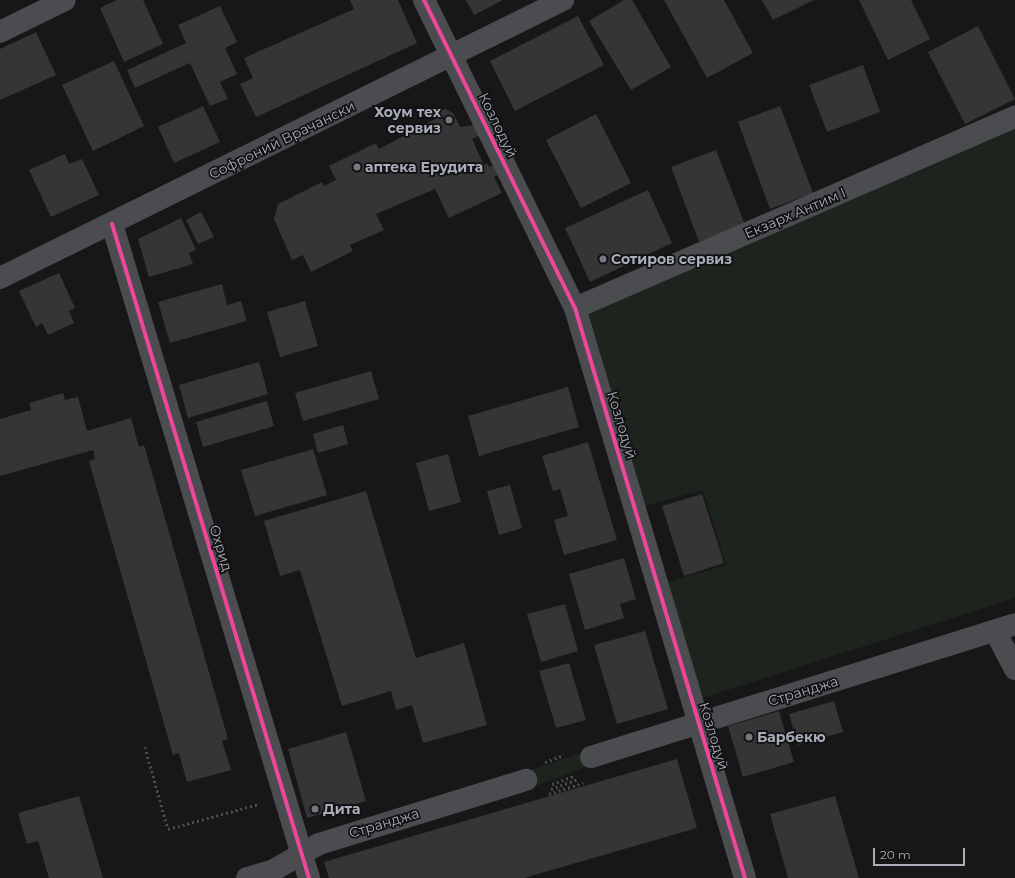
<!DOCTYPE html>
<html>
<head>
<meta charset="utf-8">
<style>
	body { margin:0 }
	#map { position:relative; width:1015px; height:878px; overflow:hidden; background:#171717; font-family:Montserrat,sans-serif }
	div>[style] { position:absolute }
	.green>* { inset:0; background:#1d241e }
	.building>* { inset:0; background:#353536 }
	.path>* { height:2.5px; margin-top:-1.25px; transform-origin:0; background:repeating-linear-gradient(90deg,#4d4e52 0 2px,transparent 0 5px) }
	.minor>* { height:22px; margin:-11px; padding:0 11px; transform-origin:11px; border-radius:11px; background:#4b4c50 }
	.cycleway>* { height:4px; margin:-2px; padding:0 2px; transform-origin:2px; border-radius:2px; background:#ed469a }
	.dots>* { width:11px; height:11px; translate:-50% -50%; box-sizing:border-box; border:2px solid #111113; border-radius:50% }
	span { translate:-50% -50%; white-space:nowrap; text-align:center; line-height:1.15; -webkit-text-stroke:3.5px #111113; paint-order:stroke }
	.poi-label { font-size:14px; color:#a8adb8; font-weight:700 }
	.right { translate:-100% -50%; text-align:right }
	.left { translate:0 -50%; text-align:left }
	.street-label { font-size:14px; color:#a8adb8 }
	.scale { position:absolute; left:873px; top:848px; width:92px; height:18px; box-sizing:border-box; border:2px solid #a8adb8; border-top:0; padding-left:5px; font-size:12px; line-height:14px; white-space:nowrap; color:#a8adb8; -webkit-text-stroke:3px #111113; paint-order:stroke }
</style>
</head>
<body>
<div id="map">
	<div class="green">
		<div style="clip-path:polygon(1015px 122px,1015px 598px,702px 698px,667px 582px,726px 565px,703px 490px,644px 506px,579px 308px)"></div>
		<div style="clip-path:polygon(583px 752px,587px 767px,535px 786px,529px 771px)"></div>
	</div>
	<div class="building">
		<div style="clip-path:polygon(117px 0,143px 0,163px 44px,124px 62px,100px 8px)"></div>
		<div style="clip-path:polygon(350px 0,398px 0,417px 43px,256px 117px,240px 84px,253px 78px,244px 58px,354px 9px)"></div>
		<div style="clip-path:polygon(466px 0,503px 0,474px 15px)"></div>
		<div style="clip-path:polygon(624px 0,632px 0,671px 67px,631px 90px,589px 21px)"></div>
		<div style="clip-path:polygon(664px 0,724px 0,753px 53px,707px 78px)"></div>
		<div style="clip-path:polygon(762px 0,814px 0,773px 20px)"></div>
		<div style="clip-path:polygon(859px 0,911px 0,930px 39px,888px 60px)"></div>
		<div style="clip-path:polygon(220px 6px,237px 42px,225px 48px,237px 74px,220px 82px,228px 99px,210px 106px,190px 63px,135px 88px,127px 70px,186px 43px,178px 25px)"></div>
		<div style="clip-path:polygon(578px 16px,604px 65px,515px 111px,490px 61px)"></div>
		<div style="clip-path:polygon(978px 26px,1015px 99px,965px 124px,928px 52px)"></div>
		<div style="clip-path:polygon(36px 32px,56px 75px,0 100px,0 49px)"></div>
		<div style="clip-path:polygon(114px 61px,144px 126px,93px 151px,62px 85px)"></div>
		<div style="clip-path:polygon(863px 65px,880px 112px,827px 132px,809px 85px)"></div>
		<div style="clip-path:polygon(203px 106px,220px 142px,174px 163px,158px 127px)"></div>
		<div style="clip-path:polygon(780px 106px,813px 193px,770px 209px,738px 122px)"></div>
		<div style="clip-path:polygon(445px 109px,453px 113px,460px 127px,476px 125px,481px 135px,472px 139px,484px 165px,487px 163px,489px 167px,495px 164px,500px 174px,494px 177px,502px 193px,449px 218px,435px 189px,376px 214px,384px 230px,350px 245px,353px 251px,311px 272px,303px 255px,292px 260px,274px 219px,278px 204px,322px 182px,324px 186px,336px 180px,329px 166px,376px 143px,379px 149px,437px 118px,434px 114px)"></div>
		<div style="clip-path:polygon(596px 114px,631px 183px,581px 208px,546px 140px)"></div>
		<div style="clip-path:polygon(716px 150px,745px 225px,699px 242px,671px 167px)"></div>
		<div style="clip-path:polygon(65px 154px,69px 164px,82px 159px,99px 195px,51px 217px,29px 170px)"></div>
		<div style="clip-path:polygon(648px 190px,672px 243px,590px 282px,565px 228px)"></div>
		<div style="clip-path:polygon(201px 212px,214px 237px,198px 244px,186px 220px)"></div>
		<div style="clip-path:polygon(181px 218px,196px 250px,189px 253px,193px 264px,149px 277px,138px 239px)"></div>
		<div style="clip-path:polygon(59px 273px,75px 308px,69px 311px,74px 323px,48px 335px,42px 323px,36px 327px,19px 291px)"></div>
		<div style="clip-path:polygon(222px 284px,227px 305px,241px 301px,247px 321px,170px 343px,158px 302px)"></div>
		<div style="clip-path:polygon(305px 301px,318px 346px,280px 357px,267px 312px)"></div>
		<div style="clip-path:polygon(259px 362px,268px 394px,188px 418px,179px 385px)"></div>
		<div style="clip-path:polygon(371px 371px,379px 399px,303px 421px,295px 393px)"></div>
		<div style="clip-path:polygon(568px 387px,579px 427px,479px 456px,468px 416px)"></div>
		<div style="clip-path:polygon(63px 393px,65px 400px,78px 397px,87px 431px,131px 418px,139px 447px,144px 445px,228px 739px,222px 741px,231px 770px,187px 782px,179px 753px,173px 755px,89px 461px,95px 459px,93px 450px,0 476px,0 419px,31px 410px,29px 403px)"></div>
		<div style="clip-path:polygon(267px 401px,274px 426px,203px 447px,196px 422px)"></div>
		<div style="clip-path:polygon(343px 425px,348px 444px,318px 453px,313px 434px)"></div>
		<div style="clip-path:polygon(588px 442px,617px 540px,564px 555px,554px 520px,568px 516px,560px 489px,553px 491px,542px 456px)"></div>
		<div style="clip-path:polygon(313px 449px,327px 495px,255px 516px,241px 470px)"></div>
		<div style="clip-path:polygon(448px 454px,461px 502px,429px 511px,416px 463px)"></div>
		<div style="clip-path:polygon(510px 485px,522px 528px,499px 535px,487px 491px)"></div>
		<div style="clip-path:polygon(366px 491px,416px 658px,464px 643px,487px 725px,423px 743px,412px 705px,396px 710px,391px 691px,342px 706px,300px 570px,280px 576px,264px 521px)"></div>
		<div style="clip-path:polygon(702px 494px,724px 563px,684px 576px,662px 506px)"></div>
		<div style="clip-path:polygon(624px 558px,636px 599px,620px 604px,624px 618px,585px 630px,569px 574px)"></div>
		<div style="clip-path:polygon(565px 604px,578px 651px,541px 662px,527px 614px)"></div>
		<div style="clip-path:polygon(645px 631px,668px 709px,617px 724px,594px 645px)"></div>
		<div style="clip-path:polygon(569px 663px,586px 720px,556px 728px,539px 671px)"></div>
		<div style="clip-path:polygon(834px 701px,843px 732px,798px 745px,789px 714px)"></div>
		<div style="clip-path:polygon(779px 711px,794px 762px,743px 777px,728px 726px)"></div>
		<div style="clip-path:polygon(346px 732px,366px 801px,307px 818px,288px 749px)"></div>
		<div style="clip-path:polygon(677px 759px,697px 828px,524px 878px,329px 878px,324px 862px)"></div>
		<div style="clip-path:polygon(79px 796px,103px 878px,49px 878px,38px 841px,27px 844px,18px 813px)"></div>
		<div style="clip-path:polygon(835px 796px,859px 878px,788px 878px,770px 814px)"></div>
	</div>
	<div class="path">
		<div style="left:145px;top:747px;width:85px;rotate:74.3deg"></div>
		<div style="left:168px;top:829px;width:94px;rotate:-15.4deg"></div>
		<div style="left:545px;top:762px;width:20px;rotate:-20deg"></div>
		<div style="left:552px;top:784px;width:23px;rotate:-20deg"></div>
		<div style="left:551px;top:789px;width:27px;rotate:-20deg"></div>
		<div style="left:549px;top:794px;width:36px;rotate:-18deg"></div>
	</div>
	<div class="minor">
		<div style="left:424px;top:0;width:343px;rotate:63.9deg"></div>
		<div style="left:575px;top:308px;width:595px;rotate:73.39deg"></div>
		<div style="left:0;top:32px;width:72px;rotate:-26.2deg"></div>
		<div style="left:112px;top:224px;width:683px;rotate:73.24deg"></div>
		<div style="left:0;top:278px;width:628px;rotate:-26.28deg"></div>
		<div style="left:575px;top:308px;width:480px;rotate:-23.5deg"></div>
		<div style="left:995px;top:631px;width:43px;rotate:62.2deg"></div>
		<div style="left:591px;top:757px;width:444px;rotate:-17.4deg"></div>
		<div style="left:247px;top:878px;width:26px;rotate:-16deg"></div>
		<div style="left:272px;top:871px;width:54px;rotate:-29.9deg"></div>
		<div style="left:319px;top:844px;width:217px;rotate:-17.2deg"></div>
	</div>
	<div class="cycleway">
		<div style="left:424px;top:0;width:343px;rotate:63.9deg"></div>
		<div style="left:575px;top:308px;width:595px;rotate:73.39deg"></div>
		<div style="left:112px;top:224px;width:683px;rotate:73.24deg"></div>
	</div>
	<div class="dots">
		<div style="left:449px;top:120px;background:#757880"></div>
		<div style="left:357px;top:167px;background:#757880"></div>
		<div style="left:603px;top:259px;background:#757880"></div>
		<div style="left:749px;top:737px;background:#757880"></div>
		<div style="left:315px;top:809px;background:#757880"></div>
	</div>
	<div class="poi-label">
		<span class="right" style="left:441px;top:120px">Хоум тех<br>сервиз</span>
		<span class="left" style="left:365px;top:167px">аптека Ерудита</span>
		<span class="left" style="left:611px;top:259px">Сотиров сервиз</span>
		<span class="left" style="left:757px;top:737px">Барбекю</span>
		<span class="left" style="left:323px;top:809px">Дита</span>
	</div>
	<div class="street-label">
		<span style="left:498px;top:125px;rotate:64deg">Козлодуй</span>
		<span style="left:282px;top:140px;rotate:-26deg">Софроний Врачански</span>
		<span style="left:795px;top:213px;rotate:-23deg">Екзарх Антим I</span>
		<span style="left:622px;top:425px;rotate:73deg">Козлодуй</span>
		<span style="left:221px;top:548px;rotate:73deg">Охрид</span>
		<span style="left:803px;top:691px;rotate:-17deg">Странджа</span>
		<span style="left:714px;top:736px;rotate:73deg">Козлодуй</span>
		<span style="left:384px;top:823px;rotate:-17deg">Странджа</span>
	</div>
	<div class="scale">20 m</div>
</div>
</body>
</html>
